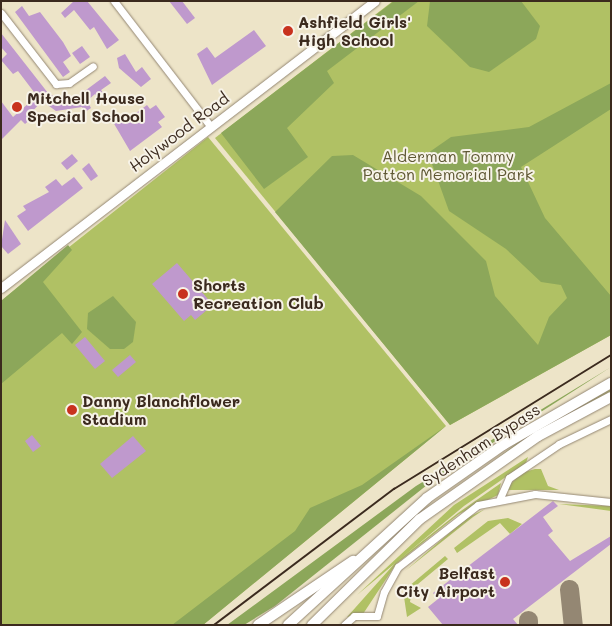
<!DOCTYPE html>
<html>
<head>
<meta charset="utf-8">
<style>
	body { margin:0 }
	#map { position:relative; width:612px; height:626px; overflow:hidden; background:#ede4c8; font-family:Mali,sans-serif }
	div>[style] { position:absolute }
	.green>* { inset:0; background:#b0c164 }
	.forest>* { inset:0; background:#8ca75a }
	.taxiway>* { height:19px; margin:-9.5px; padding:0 9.5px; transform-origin:9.5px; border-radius:9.5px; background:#948773 }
	.building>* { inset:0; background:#bf99cd }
	.roads { filter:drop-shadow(0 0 1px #948773) drop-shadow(0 0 1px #948773) }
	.minor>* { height:7px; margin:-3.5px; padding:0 3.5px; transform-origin:3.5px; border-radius:3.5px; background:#fff }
	.major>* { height:9px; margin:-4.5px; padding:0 4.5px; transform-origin:4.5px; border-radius:4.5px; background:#fff }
	.highway>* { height:10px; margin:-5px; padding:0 5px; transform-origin:5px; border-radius:5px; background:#fff }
	.rail>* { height:2px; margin:-1px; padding:0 1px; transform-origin:1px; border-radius:1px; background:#3b2a1e }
	.dots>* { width:14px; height:14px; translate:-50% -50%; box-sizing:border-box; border:2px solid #f7f3e8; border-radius:50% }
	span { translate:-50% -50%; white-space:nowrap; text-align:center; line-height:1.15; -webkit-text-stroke:4px #f7f3e8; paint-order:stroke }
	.poi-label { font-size:16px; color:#3b2a1e; font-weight:700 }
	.left { translate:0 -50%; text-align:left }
	.right { translate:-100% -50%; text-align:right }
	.street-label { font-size:16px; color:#3b2a1e }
	.park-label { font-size:16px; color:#5e5733 }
	.frame { position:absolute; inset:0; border:2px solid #3b2a1e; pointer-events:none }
</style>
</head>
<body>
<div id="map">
	<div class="green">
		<div style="clip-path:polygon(393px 1px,611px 1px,611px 335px,450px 425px,215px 138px)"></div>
		<div style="clip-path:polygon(208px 137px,446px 426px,203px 625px,1px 625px,1px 301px)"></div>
		<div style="clip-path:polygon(611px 389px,611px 393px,498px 458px,525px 437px)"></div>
		<div style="clip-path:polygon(528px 457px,526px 463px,464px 506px,357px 595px,454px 505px)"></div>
		<div style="clip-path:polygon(535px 469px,541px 469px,548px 486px,559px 490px,505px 490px,521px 473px)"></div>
		<div style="clip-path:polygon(501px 483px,498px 495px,459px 514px,396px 564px,363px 614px,347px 617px,396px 562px,458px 513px)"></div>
		<div style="clip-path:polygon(559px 504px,611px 506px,611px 511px,589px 508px)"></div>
		<div style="clip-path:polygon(485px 509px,473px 517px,405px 571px,467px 518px)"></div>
		<div style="clip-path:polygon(508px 518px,522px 524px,510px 534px,500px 523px,457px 553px,454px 548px,488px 521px)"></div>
		<div style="clip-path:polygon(445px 556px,448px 559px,412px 589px,410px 602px,421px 608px,407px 617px,404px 597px,408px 587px)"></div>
	</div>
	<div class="forest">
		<div style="clip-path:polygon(394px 1px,419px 1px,327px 71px,334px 83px,287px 128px,308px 157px,264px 189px,221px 133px)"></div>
		<div style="clip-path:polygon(430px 1px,521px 1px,540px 26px,536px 39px,489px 72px,470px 67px,427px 26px)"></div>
		<div style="clip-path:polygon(611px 83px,611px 109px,521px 167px,545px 218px,611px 296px,611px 335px,450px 425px,275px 212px,332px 156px,353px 155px,421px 196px,486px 261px,495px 296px,538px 345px,549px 317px,567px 298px,561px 285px,541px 282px,506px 249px,449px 211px,428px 153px,451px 137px,529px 127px)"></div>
		<div style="clip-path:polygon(68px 245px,72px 250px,43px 282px,82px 332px,72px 344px,62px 333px,1px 384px,1px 301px)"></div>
		<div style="clip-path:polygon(113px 296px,136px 322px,133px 342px,124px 349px,110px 349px,87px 329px,88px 313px)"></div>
		<div style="clip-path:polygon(611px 367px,427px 485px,275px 606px,244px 625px,227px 625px,416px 486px)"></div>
		<div style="clip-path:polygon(446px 426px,203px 625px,172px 625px,295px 531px,310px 508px,362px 485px)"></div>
	</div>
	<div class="taxiway">
		<div style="left:569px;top:589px;width:36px;rotate:84deg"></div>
		<div style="left:528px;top:620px;width:5px;rotate:90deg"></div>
	</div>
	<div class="building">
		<div style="clip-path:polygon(74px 1px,87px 1px,119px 40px,107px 49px,94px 27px,90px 30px,74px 10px,65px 18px,61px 13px)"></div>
		<div style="clip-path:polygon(169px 1px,182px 1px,195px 18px,187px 24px)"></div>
		<div style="clip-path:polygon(22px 6px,29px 16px,40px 12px,63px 42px,71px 56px,63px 62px,70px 72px,63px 77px,15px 12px)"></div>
		<div style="clip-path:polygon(254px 30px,266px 46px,212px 85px,197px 54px,207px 47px,215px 58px)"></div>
		<div style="clip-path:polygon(1px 33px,48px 93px,62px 101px,78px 96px,105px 76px,111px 83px,101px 90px,106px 97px,100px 101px,95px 94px,87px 101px,91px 108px,85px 112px,82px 107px,56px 111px,42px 101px,28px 116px,31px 119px,25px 124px,21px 120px,1px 140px,1px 101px,13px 117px,37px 96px,18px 71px,13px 74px,1px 60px,7px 54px,1px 47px)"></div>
		<div style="clip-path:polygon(82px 46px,90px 57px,80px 64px,72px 53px)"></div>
		<div style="clip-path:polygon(125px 54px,136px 72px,142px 67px,151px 79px,141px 87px,119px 68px,117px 58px)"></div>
		<div style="clip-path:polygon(147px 105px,150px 109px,156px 105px,165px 117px,158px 122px,162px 127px,130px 151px,113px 122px,121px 116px,125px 121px)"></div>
		<div style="clip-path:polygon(72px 154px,78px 161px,67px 170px,61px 163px)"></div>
		<div style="clip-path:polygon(89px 163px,98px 176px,91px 181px,82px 169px)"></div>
		<div style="clip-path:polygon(74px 177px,83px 188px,28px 231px,17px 216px,26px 210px,23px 206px,49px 192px,45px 187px,56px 179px,62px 186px)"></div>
		<div style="clip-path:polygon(5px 220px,21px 244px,8px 254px,1px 246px)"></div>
		<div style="clip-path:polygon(177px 263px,213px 305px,195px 320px,191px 315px,184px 321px,152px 284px)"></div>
		<div style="clip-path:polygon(85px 337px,105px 361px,95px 369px,75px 345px)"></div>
		<div style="clip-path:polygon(130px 355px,136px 362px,118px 377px,112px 370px)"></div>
		<div style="clip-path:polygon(32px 435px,41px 446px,33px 452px,25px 441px)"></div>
		<div style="clip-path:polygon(133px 436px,146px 451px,112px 478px,100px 464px)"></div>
		<div style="clip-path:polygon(553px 501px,558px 506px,543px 517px,553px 531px,548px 535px,570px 561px,611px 536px,611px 544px,513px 619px,518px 625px,443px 625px,428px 607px,438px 599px,433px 593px)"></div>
	</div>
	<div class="roads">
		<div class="minor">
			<div style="left:114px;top:1px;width:159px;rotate:52.4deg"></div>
			<div style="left:1px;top:13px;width:90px;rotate:52.2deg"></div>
			<div style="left:56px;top:84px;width:13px;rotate:-4deg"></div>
			<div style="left:69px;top:83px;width:29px;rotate:-35deg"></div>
			<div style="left:500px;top:498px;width:22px;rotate:-66deg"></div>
			<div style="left:509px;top:478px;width:60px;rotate:-34.2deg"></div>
			<div style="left:559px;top:444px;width:58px;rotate:-25.7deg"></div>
			<div style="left:344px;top:625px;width:13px;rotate:-42deg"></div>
			<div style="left:354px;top:616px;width:23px"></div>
			<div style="left:377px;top:616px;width:25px;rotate:-74deg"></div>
			<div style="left:384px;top:592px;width:29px;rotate:-61deg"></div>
			<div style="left:398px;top:567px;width:101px;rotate:-37.8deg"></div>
			<div style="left:478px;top:505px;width:58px;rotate:-10.9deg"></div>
			<div style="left:535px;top:494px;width:76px;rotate:6deg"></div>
		</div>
		<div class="major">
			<div style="left:1px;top:288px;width:471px;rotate:-37.5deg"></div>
		</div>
		<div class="highway">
			<div style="left:258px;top:625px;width:115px;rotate:-34deg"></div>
			<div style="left:288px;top:625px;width:188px;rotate:-42.4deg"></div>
			<div style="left:427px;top:498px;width:93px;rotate:-34.9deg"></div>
			<div style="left:503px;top:445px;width:125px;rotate:-29.9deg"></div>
			<div style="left:312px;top:625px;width:151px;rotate:-44.5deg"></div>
			<div style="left:420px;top:519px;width:144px;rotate:-35.1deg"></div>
			<div style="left:538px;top:436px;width:83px;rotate:-28.1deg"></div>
		</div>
	</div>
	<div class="rail">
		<div style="left:214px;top:625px;width:226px;rotate:-37.1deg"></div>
		<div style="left:394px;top:489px;width:255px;rotate:-31.7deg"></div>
	</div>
	<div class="dots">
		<div style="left:288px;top:31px;background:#c8321e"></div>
		<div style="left:17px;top:107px;background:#c8321e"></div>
		<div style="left:183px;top:294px;background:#c8321e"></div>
		<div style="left:72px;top:410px;background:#c8321e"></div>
		<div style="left:505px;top:582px;background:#c8321e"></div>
	</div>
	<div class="poi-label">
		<span class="left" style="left:298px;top:31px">Ashfield Girls'<br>High School</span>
		<span class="left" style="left:27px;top:107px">Mitchell House<br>Special School</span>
		<span class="left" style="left:193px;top:294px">Shorts<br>Recreation Club</span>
		<span class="left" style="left:82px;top:410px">Danny Blanchflower<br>Stadium</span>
		<span class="right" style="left:495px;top:582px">Belfast<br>City Airport</span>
	</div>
	<div class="street-label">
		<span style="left:179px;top:132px;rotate:-37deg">Holywood Road</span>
		<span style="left:481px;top:445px;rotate:-33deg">Sydenham Bypass</span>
	</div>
	<div class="park-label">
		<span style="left:448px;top:165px">Alderman Tommy<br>Patton Memorial Park</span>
	</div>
	<div class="frame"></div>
</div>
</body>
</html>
